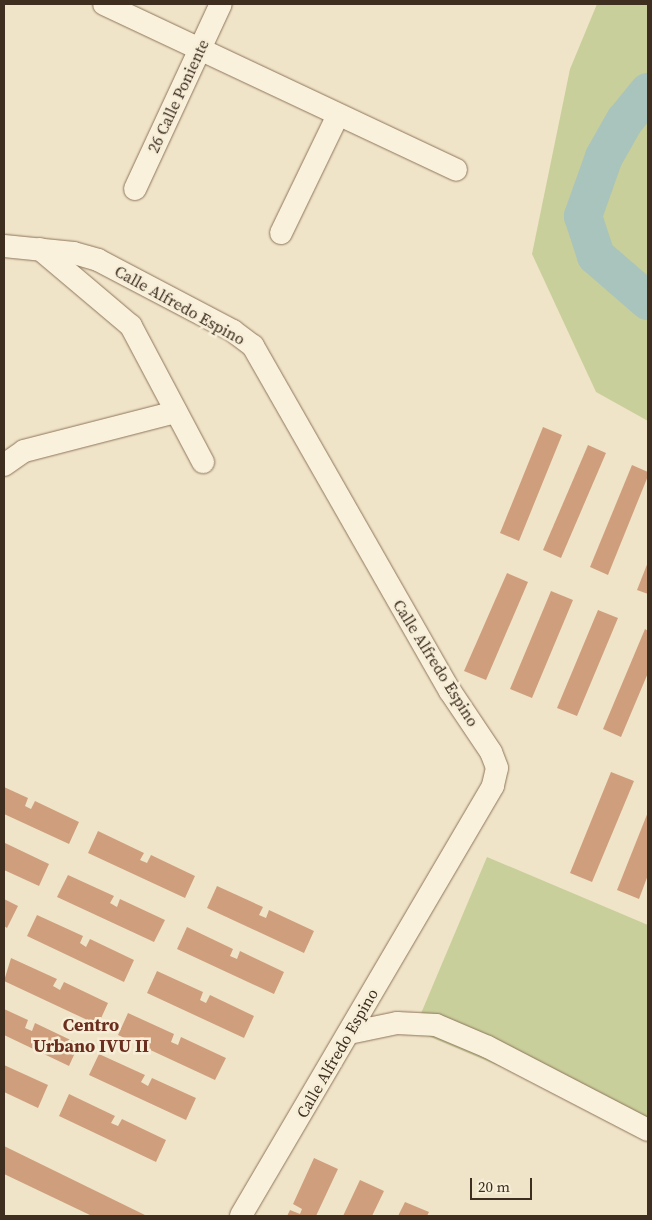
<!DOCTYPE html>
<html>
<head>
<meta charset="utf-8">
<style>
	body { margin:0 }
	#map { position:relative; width:652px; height:1220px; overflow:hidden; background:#f0e4c8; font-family:"Source Serif 4",serif }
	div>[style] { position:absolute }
	.green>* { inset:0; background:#c9cf9b }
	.river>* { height:38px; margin:-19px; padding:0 19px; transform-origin:19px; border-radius:19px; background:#a9c4bc }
	.building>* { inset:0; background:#cf9f7d }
	.roads { filter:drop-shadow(0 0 1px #8d765c) drop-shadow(0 0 1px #8d765c) }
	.minor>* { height:22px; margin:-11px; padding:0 11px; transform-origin:11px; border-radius:11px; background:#faf1dc }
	span { translate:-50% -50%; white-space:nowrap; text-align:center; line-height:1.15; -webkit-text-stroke:5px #f7eed8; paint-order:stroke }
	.street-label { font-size:16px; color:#3d2e20 }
	.neighbourhood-label { font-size:18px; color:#6b2e1e; font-weight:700 }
	.frame { position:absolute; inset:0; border:5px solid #3d2e20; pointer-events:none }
	.scale { position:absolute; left:470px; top:1178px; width:62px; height:22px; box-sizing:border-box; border:2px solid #3d2e20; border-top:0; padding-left:6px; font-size:15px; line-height:18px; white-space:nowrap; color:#3d2e20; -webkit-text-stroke:4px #f7eed8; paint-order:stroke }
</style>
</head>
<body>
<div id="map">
	<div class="green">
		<div style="clip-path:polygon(597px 4px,648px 4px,648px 421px,596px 392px,532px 254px,570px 69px)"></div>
		<div style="clip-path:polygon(487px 857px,648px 925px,648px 1129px,414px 1030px)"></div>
	</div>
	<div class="river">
		<div style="left:648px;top:92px;width:36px;rotate:129deg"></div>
		<div style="left:625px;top:120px;width:43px;rotate:119.6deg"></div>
		<div style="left:604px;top:157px;width:63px;rotate:109.6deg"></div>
		<div style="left:583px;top:216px;width:42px;rotate:72deg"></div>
		<div style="left:596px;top:256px;width:69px;rotate:40.9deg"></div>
	</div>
	<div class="building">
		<div style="clip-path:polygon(543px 427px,562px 435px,519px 541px,500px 533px)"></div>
		<div style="clip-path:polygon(588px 445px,606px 453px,561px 558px,543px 550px)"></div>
		<div style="clip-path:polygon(632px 465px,648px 472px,648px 476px,608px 575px,590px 567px)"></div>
		<div style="clip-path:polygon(648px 562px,648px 594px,637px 590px)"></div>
		<div style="clip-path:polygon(507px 573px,528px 582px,486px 680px,464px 671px)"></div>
		<div style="clip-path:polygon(551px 591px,573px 600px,532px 698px,510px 689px)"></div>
		<div style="clip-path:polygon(598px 610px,618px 618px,577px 716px,557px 708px)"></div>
		<div style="clip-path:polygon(645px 629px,648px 631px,648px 673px,621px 737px,603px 729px)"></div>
		<div style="clip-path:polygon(611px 772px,634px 781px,592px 882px,570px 873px)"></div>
		<div style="clip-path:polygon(4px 787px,28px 798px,25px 806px,31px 809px,35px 801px,79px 822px,69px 844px,4px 814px)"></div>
		<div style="clip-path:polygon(648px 812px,648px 875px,639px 899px,617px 890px)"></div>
		<div style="clip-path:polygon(98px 831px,144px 853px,140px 860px,147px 863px,151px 855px,195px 876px,185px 898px,88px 853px)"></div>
		<div style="clip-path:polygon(5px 843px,49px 864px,39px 886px,4px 870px)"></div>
		<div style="clip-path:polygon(68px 875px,114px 896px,110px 903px,117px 907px,120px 899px,165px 920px,154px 942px,57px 897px)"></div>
		<div style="clip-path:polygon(217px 886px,263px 907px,259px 915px,266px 918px,269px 910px,314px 931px,304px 953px,207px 908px)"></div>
		<div style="clip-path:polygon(4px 899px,18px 906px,7px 928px,4px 926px)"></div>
		<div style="clip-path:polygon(37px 915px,83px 936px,80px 943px,86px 947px,90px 939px,134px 960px,124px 982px,27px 936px)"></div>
		<div style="clip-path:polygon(187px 927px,233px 949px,230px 956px,237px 959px,240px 951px,284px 972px,274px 994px,177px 949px)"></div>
		<div style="clip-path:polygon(11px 958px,57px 979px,53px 986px,60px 990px,64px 982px,108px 1003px,98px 1025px,4px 981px)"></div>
		<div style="clip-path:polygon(157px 971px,203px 992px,200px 1000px,206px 1003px,210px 995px,254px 1016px,244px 1038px,147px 993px)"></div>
		<div style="clip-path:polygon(4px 1009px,28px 1020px,25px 1028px,32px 1031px,35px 1023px,79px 1044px,69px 1066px,4px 1035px)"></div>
		<div style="clip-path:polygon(128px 1013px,174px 1034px,171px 1042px,178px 1045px,181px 1037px,226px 1058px,215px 1080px,118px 1035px)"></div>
		<div style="clip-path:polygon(99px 1054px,145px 1075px,141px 1082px,148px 1086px,152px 1078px,196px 1098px,186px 1120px,89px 1075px)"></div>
		<div style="clip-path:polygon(4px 1065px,48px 1085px,38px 1108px,4px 1092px)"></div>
		<div style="clip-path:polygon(69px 1094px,115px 1116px,111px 1123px,118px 1126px,122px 1119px,166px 1140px,156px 1162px,59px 1116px)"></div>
		<div style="clip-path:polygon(4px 1146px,147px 1216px,92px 1216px,4px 1174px)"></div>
		<div style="clip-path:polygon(314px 1158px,338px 1169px,316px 1216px,287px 1216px,290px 1210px,300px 1214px,302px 1209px,293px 1204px)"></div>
		<div style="clip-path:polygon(360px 1180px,384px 1191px,372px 1216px,343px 1216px)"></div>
		<div style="clip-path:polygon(405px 1202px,429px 1212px,427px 1216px,398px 1216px)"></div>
	</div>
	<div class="roads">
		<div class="minor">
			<div style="left:104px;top:4px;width:389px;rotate:25.2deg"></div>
			<div style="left:135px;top:189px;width:204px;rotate:-65.1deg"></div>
			<div style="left:281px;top:233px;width:131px;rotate:-64.2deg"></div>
			<div style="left:4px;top:246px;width:70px;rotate:5.7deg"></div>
			<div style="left:74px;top:253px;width:25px;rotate:16deg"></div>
			<div style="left:98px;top:260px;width:153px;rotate:27.7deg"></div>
			<div style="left:233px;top:331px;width:25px;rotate:37deg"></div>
			<div style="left:253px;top:346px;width:397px;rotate:60.3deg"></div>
			<div style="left:450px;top:691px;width:73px;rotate:56.1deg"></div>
			<div style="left:491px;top:752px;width:17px;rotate:69deg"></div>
			<div style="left:497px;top:768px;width:18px;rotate:103deg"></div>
			<div style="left:493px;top:786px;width:498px;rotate:120.4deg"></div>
			<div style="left:40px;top:249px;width:119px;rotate:40.2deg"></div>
			<div style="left:131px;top:326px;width:154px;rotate:62.1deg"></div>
			<div style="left:4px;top:465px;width:24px;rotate:-35deg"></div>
			<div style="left:24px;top:451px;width:157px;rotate:-14.4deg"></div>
			<div style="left:349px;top:1033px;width:49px;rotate:-11.8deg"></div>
			<div style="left:397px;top:1023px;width:39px;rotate:3deg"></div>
			<div style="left:436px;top:1025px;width:56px;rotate:22.9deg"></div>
			<div style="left:488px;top:1047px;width:180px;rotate:27.4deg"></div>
		</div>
	</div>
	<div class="street-label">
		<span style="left:178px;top:96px;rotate:-65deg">26 Calle Poniente</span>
		<span style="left:180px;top:305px;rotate:29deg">Calle Alfredo Espino</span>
		<span style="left:436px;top:663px;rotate:58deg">Calle Alfredo Espino</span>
		<span style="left:337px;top:1053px;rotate:-60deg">Calle Alfredo Espino</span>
	</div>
	<div class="neighbourhood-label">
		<span style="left:91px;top:1036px">Centro<br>Urbano IVU II</span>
	</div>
	<div class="frame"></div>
	<div class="scale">20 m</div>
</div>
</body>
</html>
